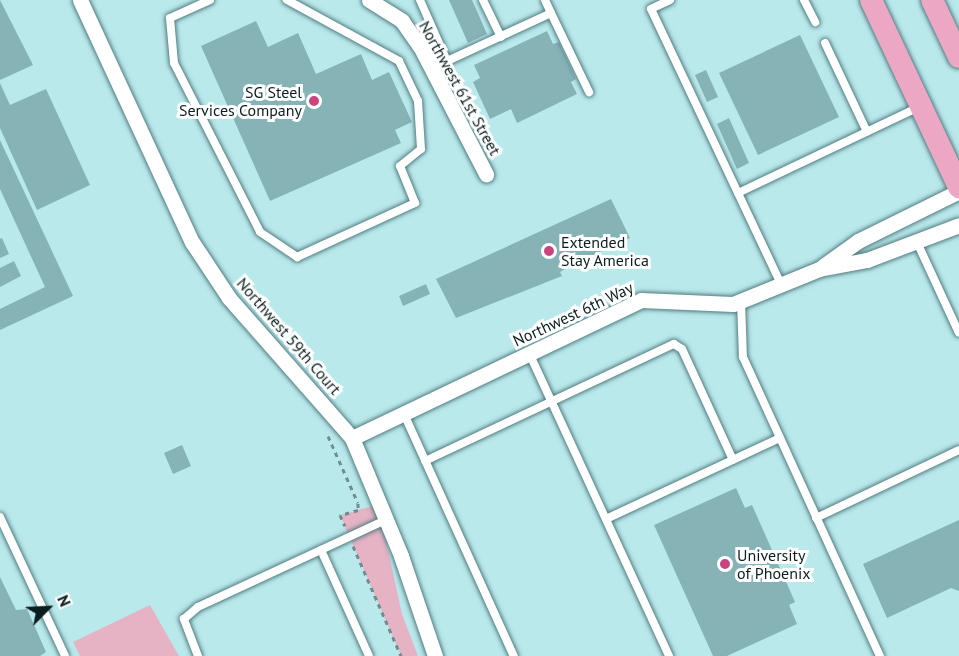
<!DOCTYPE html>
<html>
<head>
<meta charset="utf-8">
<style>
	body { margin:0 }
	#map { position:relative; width:959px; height:656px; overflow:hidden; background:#bae9ec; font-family:"PT Sans",sans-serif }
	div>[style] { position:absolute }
	.green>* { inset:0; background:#e5b3c4 }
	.building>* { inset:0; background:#85b3b6 }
	.path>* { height:3px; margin-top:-1.5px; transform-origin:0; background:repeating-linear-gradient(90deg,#6c8e91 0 4.5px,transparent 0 9px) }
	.roads { filter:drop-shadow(0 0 2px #517d80) drop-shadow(0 0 2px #517d80) }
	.service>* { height:8px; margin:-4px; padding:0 4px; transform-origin:4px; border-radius:4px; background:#fff }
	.minor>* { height:15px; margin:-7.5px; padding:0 7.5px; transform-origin:7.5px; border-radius:7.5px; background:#fff }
	.primary>* { height:22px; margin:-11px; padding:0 11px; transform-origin:11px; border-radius:11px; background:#eca7c4 }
	.dots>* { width:16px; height:16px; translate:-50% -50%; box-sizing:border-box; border:3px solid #fff; border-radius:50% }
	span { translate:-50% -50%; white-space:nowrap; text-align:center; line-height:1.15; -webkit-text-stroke:6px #fff; paint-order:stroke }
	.street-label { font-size:16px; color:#0b1d1f }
	.poi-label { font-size:16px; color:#0b1d1f }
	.right { translate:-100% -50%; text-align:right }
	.left { translate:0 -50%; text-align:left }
	.north { position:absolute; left:18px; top:578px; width:60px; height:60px; -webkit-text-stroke:4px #fff; paint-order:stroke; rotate:66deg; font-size:16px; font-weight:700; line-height:24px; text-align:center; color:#0b1d1f }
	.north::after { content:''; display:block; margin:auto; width:21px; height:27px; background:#0b1d1f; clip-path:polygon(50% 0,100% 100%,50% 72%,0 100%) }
</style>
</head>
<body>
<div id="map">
	<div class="green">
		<div style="clip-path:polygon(373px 506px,384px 532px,402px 614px,418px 656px,401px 656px,340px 515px)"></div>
		<div style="clip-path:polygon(150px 605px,179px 656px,80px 656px,73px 642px)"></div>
	</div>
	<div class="building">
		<div style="clip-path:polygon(0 0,33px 65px,0 80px)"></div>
		<div style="clip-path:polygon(449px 0,472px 0,487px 34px,468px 43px)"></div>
		<div style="clip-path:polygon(256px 21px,268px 47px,298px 33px,316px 74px,361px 54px,372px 80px,389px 72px,412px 122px,395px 130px,401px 143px,270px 201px,201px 46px)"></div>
		<div style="clip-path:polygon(547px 31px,553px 44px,559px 42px,576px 79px,571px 82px,577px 94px,517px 123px,511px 109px,490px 119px,473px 82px,480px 78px,474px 65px)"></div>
		<div style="clip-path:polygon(800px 35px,839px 117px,758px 155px,719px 73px)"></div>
		<div style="clip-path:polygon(706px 70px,718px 97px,707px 102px,695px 75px)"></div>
		<div style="clip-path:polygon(0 83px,10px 105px,46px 89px,90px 185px,37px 210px,0 128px)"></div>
		<div style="clip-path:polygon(729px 118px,749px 163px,737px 169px,717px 124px)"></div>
		<div style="clip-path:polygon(0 140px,73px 296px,0 330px,0 309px,45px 287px,0 189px)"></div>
		<div style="clip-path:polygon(611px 199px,630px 238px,574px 264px,560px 272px,562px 276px,456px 318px,436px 279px)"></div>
		<div style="clip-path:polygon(2px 238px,9px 254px,0 258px,0 239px)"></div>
		<div style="clip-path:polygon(14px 261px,21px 276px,0 287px,0 268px)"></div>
		<div style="clip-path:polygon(426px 284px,430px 294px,403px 306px,399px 296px)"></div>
		<div style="clip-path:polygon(182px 445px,191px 466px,173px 474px,164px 453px)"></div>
		<div style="clip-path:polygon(736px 488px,745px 508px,752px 505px,795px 602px,789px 605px,797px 624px,727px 656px,713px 656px,654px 525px)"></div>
		<div style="clip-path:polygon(959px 520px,959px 591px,951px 588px,887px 618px,863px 564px)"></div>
		<div style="clip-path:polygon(0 577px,16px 610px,27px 609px,46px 652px,40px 656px,0 656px)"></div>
	</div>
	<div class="path">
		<div style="left:328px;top:436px;width:73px;rotate:65.9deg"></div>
		<div style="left:358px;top:503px;width:7px;rotate:90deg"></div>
		<div style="left:358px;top:510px;width:19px;rotate:164deg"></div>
		<div style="left:340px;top:515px;width:12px;rotate:66deg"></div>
		<div style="left:353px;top:546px;width:120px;rotate:66.4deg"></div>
	</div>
	<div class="roads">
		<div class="service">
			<div style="left:210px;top:0;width:44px;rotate:155.8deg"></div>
			<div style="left:170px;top:18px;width:45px;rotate:84.9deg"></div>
			<div style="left:174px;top:63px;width:190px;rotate:63deg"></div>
			<div style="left:260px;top:232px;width:45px;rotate:34deg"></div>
			<div style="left:297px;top:257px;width:130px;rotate:-24.6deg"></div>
			<div style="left:415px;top:203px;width:40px;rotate:-112deg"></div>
			<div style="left:400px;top:166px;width:27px;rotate:-39deg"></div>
			<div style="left:421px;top:149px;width:48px;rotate:-93.6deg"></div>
			<div style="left:418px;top:101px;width:44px;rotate:-115.4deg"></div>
			<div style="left:399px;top:61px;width:128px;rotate:-151.4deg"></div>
			<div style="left:420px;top:0;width:67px;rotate:66.1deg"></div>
			<div style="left:483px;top:0;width:41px;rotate:64.1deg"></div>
			<div style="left:670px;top:0;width:21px;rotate:155deg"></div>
			<div style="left:651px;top:9px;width:304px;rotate:64.7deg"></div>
			<div style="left:804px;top:0;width:25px;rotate:63deg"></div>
			<div style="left:551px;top:13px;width:88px;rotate:64.3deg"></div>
			<div style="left:825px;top:43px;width:98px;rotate:64.7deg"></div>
			<div style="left:432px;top:68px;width:131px;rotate:-24.8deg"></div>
			<div style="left:551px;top:13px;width:14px;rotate:-115deg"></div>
			<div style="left:738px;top:193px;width:200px;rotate:-25.4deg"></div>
			<div style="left:916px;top:240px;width:102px;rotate:65.2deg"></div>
			<div style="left:741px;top:301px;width:56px;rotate:88deg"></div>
			<div style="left:743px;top:357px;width:329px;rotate:65.4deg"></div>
			<div style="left:530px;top:355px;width:332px;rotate:65.2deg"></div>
			<div style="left:404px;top:414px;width:266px;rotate:65.6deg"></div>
			<div style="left:425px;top:461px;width:275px;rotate:-25.2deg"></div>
			<div style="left:674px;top:344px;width:9px;rotate:32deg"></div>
			<div style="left:682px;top:349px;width:122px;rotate:65.3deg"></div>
			<div style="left:0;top:517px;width:153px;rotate:64.9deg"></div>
			<div style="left:816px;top:518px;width:158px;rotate:-25.4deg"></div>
			<div style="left:606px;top:519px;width:192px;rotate:-25deg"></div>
			<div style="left:321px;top:550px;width:116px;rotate:65.6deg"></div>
			<div style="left:198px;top:656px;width:40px;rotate:-111deg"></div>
			<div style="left:184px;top:619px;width:18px;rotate:-41deg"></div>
			<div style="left:198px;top:607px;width:206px;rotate:-24.9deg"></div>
		</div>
		<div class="minor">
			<div style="left:80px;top:0;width:267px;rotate:65.2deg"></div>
			<div style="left:192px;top:242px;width:67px;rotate:56.5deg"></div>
			<div style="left:229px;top:298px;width:186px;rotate:48.7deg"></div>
			<div style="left:352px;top:438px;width:128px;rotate:67.4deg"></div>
			<div style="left:401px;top:556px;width:106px;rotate:71.2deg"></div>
			<div style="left:369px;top:0;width:39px;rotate:32deg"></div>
			<div style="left:402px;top:21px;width:35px;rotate:55deg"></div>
			<div style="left:422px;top:50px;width:140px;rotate:62.7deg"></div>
			<div style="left:823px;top:266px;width:43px;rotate:-35.5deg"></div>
			<div style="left:858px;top:241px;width:113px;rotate:-26.3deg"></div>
			<div style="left:352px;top:438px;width:320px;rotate:-25.5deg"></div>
			<div style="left:641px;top:300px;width:92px;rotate:2.5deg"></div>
			<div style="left:733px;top:304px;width:93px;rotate:-22.1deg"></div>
			<div style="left:819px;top:269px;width:49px;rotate:-10.6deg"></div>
			<div style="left:867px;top:260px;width:98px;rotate:-20.8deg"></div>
		</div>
		<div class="primary">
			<div style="left:871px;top:0;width:207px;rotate:64.8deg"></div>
			<div style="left:932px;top:0;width:63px;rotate:64.7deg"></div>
		</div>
	</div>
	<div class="dots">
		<div style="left:314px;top:101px;background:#cb4482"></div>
		<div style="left:549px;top:251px;background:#cb4482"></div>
		<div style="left:725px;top:564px;background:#cb4482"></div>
	</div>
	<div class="street-label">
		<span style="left:460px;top:88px;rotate:61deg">Northwest 61st Street</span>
		<span style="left:573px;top:314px;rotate:-25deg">Northwest 6th Way</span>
		<span style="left:289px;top:336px;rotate:49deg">Northwest 59th Court</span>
	</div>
	<div class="poi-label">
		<span class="right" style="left:302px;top:101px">SG Steel<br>Services Company</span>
		<span class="left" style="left:561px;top:251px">Extended<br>Stay America</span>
		<span class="left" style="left:737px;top:564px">University<br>of Phoenix</span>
	</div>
	<div class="north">N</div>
</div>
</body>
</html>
